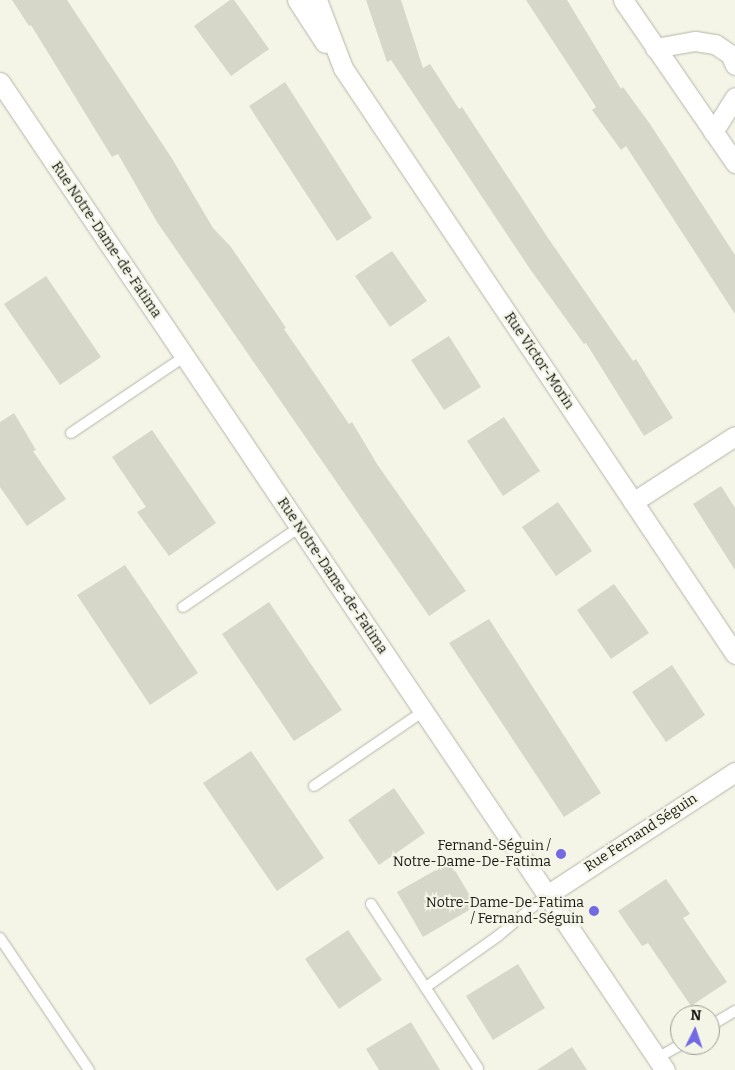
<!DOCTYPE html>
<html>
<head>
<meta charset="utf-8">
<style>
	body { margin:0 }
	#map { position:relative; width:735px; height:1070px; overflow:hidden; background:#f4f5e7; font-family:Bitter,serif }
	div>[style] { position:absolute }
	.building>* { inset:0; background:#d6d7c9 }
	.roads { filter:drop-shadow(0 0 1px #b5b5a8) drop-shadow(0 0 1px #b5b5a8) }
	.service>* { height:10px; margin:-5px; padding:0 5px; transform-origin:5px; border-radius:5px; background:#fff }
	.minor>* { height:19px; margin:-9.5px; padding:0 9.5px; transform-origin:9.5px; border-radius:9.5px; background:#fff }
	.dots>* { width:14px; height:14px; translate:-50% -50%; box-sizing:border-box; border:2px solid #f4f5e7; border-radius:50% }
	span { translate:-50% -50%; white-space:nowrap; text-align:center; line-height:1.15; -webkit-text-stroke:4px #f4f5e7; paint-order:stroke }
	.street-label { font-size:14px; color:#171813 }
	.poi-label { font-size:14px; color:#171813 }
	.right { translate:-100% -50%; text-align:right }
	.north { position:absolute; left:670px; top:1005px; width:50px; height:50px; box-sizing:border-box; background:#f4f5e7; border:1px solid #9c9d92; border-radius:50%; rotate:4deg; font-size:14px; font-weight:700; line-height:20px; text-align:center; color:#171813 }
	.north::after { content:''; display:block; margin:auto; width:18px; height:22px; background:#7369e3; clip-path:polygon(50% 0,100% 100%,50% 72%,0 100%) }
</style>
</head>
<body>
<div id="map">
	<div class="building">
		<div style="clip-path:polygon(12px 0,67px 0,171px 157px,213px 228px,231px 247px,286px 328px,284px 329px,349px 424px,352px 422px,377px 464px,466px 591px,429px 616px,157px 222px,118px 154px,112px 157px,31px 25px,29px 26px)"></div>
		<div style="clip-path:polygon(230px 0,234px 0,269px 49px,231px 76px,194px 26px)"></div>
		<div style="clip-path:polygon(366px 0,401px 0,423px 68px,430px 64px,459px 109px,462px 107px,546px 235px,633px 361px,636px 359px,673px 418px,644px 436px,586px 343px,584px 344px,530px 269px,391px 60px,387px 62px)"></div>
		<div style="clip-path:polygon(526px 0,567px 0,621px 89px,623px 87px,650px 124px,735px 255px,735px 314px,626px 146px,621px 150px,592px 110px,596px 107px)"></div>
		<div style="clip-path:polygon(285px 82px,372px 218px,337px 241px,249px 106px)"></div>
		<div style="clip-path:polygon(392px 251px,427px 301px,390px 327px,355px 276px)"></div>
		<div style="clip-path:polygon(46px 276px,101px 357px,60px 385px,4px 304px)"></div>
		<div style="clip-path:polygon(449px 336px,481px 387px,444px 410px,411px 360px)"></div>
		<div style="clip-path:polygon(14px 413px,36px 450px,33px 451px,66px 499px,27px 526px,0 487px,0 422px)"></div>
		<div style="clip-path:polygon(504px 417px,540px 471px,503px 496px,467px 441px)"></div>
		<div style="clip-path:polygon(152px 430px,216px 523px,169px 556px,137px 512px,146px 507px,112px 457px)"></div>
		<div style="clip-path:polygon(721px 486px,735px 508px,735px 570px,693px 504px)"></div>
		<div style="clip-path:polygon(558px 502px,592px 551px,556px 576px,522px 527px)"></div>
		<div style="clip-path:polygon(125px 565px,198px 673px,150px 705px,77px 595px)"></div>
		<div style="clip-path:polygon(614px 584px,649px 633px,611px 659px,577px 610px)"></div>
		<div style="clip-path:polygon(269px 602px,342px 710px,294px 741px,222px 634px)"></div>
		<div style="clip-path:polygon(489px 619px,601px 793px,564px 817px,449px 643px)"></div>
		<div style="clip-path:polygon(672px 665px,705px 715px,666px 742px,632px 692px)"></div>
		<div style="clip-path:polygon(251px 751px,324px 858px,277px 891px,203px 783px)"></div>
		<div style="clip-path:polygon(394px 788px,425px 833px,379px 865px,348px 820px)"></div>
		<div style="clip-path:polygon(450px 862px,476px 906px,423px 937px,397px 892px)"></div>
		<div style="clip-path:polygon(666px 879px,690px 914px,683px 918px,727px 982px,691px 1006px,648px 943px,642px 946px,618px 911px)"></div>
		<div style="clip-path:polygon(348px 930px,382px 980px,339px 1009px,305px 959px)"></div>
		<div style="clip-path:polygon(518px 964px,545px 1008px,493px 1040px,466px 996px)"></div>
		<div style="clip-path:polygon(411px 1022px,440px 1070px,379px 1070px,366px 1049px)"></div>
		<div style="clip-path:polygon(572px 1047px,587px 1070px,537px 1070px)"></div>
	</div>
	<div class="roads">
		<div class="service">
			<div style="left:71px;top:433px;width:138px;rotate:-34deg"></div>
			<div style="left:183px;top:607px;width:142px;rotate:-34.4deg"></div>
			<div style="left:314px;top:786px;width:133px;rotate:-34.3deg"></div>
			<div style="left:371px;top:904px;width:196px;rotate:56.9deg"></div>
			<div style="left:0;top:938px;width:159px;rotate:56deg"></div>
			<div style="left:426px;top:987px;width:88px;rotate:-35.3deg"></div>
			<div style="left:498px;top:936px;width:64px;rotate:-39.9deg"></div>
			<div style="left:710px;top:1026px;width:29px;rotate:-31deg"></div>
			<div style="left:657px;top:1058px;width:26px;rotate:-29deg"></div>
		</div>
		<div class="minor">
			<div style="left:297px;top:0;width:51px;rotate:56.9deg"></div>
			<div style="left:317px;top:0;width:73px;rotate:69.1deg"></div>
			<div style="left:343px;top:68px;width:705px;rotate:56.22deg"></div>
			<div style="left:623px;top:0;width:198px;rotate:55.5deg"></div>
			<div style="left:655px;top:48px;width:41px;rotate:-9.9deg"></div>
			<div style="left:695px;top:41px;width:20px;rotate:9deg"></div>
			<div style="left:715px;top:44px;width:18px;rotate:34deg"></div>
			<div style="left:730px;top:54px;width:12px;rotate:66deg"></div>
			<div style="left:0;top:82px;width:1191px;rotate:56.06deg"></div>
			<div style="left:713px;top:132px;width:41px;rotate:-57.8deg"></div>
			<div style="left:633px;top:502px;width:121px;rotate:-32.9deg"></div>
			<div style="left:547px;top:895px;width:225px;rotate:-33.2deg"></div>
		</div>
	</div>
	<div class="dots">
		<div style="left:561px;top:854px;background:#7369e3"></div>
		<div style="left:594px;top:911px;background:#7369e3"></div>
	</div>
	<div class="street-label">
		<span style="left:106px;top:240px;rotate:56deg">Rue Notre-Dame-de-Fatima</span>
		<span style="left:539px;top:361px;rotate:56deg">Rue Victor-Morin</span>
		<span style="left:332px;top:576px;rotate:56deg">Rue Notre-Dame-de-Fatima</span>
		<span style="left:641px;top:833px;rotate:-33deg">Rue Fernand Séguin</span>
	</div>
	<div class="poi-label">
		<span class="right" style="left:551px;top:854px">Fernand-Séguin /<br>Notre-Dame-De-Fatima</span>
		<span class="right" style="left:584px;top:911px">Notre-Dame-De-Fatima<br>/ Fernand-Séguin</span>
	</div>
	<div class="north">N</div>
</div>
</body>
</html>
